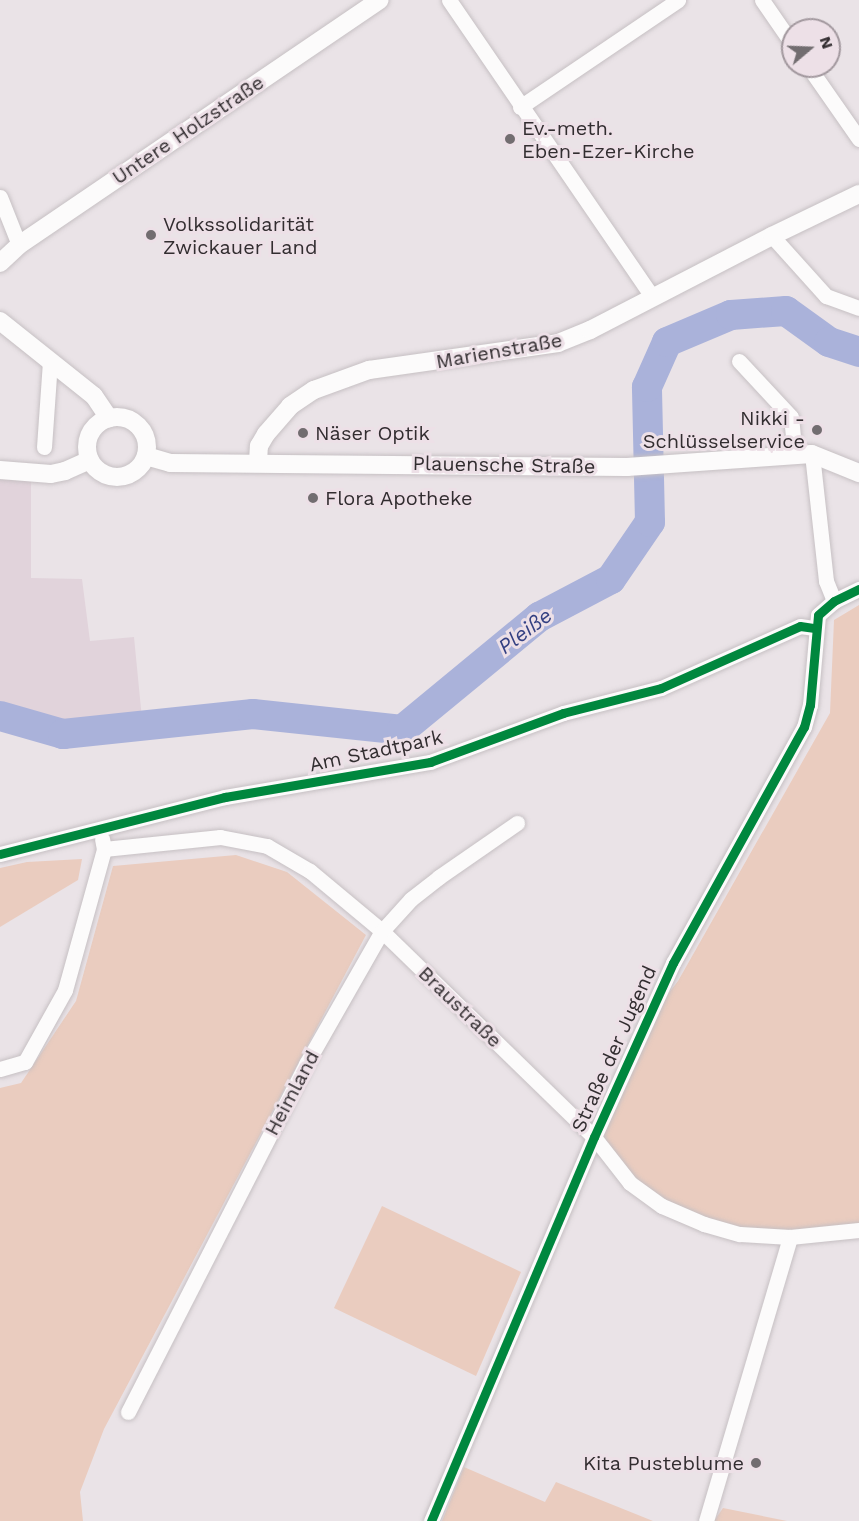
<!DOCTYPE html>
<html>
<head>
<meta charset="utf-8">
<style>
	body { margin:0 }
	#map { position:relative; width:859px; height:1521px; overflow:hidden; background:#eae3e7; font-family:"Work Sans",sans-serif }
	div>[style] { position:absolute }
	.built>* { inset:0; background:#e1d3db }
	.green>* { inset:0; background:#eaccbf }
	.river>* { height:30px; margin:-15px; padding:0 15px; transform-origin:15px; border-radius:15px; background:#aab2da }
	.roads { filter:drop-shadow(0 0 2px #c6c0c3) drop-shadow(0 0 2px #c6c0c3) }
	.minor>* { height:15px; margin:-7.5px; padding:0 7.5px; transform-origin:7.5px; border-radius:7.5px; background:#fcfbfb }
	.tertiary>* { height:18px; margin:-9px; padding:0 9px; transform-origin:9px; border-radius:9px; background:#fcfbfb }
	.tertiary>.ring { margin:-9px; padding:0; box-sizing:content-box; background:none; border:18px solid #fcfbfb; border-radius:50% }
	.cycleway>* { height:9px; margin:-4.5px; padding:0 4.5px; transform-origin:4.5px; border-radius:4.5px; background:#00873e }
	.dots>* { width:16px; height:16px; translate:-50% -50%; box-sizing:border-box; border:3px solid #ede0e7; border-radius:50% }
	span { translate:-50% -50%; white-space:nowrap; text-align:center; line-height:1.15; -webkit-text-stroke:6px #ede0e7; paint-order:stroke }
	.poi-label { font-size:20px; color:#322d30 }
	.left { translate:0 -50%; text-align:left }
	.right { translate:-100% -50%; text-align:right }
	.street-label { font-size:20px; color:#322d30 }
	.water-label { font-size:21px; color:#344082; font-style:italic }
	.north { position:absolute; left:781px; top:18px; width:60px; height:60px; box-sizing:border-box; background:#ede0e7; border:2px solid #a2989e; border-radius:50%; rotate:71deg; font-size:16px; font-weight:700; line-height:24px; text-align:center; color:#322d30 }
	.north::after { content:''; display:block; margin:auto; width:21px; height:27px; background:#726d70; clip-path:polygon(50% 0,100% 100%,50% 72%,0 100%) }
</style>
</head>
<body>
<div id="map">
	<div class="built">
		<div style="clip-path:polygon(0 479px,31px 481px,31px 578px,82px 579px,90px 641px,134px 637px,142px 719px,63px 724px,0 707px)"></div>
	</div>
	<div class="green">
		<div style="clip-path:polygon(859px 605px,859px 1230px,740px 1234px,662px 1206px,594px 1137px,645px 1024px,678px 981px,830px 713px,834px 620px)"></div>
		<div style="clip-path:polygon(236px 855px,287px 872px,366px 935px,104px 1429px,80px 1492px,83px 1521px,0 1521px,0 1088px,21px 1083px,76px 1001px,113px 866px)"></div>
		<div style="clip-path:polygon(82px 859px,78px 880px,0 927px,0 868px,27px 862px)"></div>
		<div style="clip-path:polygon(382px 1206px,521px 1272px,476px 1376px,334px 1308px)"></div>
		<div style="clip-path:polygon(464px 1467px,545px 1502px,556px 1482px,653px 1521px,442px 1521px)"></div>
		<div style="clip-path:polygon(723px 1508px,787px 1521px,714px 1521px)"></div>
	</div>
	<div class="river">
		<div style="left:0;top:716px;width:66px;rotate:15.9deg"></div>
		<div style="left:63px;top:734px;width:191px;rotate:-6deg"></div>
		<div style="left:253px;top:714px;width:150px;rotate:6.1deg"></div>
		<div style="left:402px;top:730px;width:178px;rotate:-39.5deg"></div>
		<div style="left:539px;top:617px;width:81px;rotate:-27.8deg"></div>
		<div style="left:611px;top:579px;width:69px;rotate:-55.6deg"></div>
		<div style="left:650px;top:522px;width:135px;rotate:-91.3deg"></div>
		<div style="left:647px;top:387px;width:49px;rotate:-66deg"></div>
		<div style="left:667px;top:342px;width:69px;rotate:-22.9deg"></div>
		<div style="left:731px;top:315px;width:55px;rotate:-4.2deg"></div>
		<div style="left:786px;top:311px;width:53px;rotate:35.8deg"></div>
		<div style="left:829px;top:342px;width:32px;rotate:18deg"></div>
	</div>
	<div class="roads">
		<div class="minor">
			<div style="left:449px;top:0;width:360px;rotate:55.6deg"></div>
			<div style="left:762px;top:0;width:55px;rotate:55.4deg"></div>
			<div style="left:808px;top:66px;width:89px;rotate:55.1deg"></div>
			<div style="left:520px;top:107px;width:191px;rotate:-34.1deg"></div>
			<div style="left:0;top:197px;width:52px;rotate:68.4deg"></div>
			<div style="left:772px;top:236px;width:81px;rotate:48deg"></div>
			<div style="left:826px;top:296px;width:35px;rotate:20deg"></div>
			<div style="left:739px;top:361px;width:76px;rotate:47.1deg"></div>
			<div style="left:791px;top:417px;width:38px;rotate:84deg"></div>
			<div style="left:44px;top:447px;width:86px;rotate:-86deg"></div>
			<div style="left:812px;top:454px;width:128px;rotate:83.7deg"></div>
			<div style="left:826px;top:581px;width:22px;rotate:68deg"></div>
			<div style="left:104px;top:849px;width:117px;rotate:-5.9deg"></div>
			<div style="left:220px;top:837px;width:48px;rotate:10.8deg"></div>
			<div style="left:267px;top:846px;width:50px;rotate:30.2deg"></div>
			<div style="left:310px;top:871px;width:94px;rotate:39.8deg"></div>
			<div style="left:382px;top:931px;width:296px;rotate:44.2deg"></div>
			<div style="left:594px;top:1137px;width:58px;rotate:52deg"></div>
			<div style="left:630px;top:1183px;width:39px;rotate:36deg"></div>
			<div style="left:662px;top:1206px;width:46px;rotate:23.2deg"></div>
			<div style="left:704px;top:1224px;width:37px;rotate:16deg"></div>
			<div style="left:740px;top:1234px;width:50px;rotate:3.4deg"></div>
			<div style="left:790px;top:1237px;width:69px;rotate:-5.8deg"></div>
			<div style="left:0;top:854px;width:232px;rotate:-14.2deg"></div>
			<div style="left:225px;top:797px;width:208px;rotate:-9.7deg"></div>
			<div style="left:430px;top:762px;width:142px;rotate:-20.2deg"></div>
			<div style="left:563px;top:713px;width:101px;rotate:-14.3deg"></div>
			<div style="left:661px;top:688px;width:152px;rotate:-24deg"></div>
			<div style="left:800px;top:626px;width:15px;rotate:8deg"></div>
			<div style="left:0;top:1069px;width:26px;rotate:-16deg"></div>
			<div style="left:25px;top:1062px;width:82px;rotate:-60.9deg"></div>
			<div style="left:65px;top:990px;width:146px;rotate:-74.5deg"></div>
			<div style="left:104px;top:849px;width:10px;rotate:-101deg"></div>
			<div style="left:128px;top:1412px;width:391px;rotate:-62.9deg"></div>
			<div style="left:306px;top:1064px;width:153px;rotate:-60.3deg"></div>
			<div style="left:382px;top:931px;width:43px;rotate:-47.8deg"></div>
			<div style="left:411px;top:899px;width:36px;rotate:-38deg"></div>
			<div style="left:439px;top:877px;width:95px;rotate:-34.7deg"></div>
			<div style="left:431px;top:1521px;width:417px;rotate:-67deg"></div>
			<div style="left:594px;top:1137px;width:191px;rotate:-65.6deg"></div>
			<div style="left:673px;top:963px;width:270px;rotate:-61deg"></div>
			<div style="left:804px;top:727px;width:23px;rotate:-75deg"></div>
			<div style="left:810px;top:705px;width:90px;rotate:-84.9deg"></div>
			<div style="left:818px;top:615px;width:21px;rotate:-41deg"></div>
			<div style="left:834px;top:601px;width:28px;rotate:-26deg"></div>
			<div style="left:706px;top:1521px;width:296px;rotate:-73.5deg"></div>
		</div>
		<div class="tertiary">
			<div style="left:0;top:263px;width:26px;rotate:-43deg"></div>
			<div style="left:19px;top:245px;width:436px;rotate:-34.2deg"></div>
			<div style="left:0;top:321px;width:120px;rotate:38.6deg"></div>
			<div style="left:94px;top:396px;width:27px;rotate:56deg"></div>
			<div class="ring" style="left:87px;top:417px;width:42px;height:42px"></div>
			<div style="left:146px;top:456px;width:25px;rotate:16deg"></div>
			<div style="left:170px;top:463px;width:457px;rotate:0.5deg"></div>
			<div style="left:627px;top:467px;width:185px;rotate:-4deg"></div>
			<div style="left:812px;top:454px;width:51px;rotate:22deg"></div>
			<div style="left:258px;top:463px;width:17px;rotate:-87deg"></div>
			<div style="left:259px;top:446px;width:14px;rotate:-60deg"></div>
			<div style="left:266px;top:434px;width:37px;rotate:-49deg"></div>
			<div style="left:290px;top:406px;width:29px;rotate:-34deg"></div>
			<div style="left:314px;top:390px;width:59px;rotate:-20deg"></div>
			<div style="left:369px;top:370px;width:191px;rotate:-8.1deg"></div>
			<div style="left:558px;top:343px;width:35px;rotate:-22deg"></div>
			<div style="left:590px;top:330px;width:205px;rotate:-27.3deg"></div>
			<div style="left:772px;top:236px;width:97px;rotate:-25.8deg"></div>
			<div style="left:0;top:470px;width:51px;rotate:4.5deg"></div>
			<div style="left:51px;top:474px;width:14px;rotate:-12deg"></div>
			<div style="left:65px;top:471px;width:27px;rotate:-24deg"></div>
		</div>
	</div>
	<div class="cycleway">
		<div style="left:0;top:854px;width:232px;rotate:-14.2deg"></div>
		<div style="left:225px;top:797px;width:208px;rotate:-9.7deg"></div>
		<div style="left:430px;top:762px;width:142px;rotate:-20.2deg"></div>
		<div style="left:563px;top:713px;width:101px;rotate:-14.3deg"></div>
		<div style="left:661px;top:688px;width:152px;rotate:-24deg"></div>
		<div style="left:800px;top:626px;width:15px;rotate:8deg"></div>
		<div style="left:431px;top:1521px;width:417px;rotate:-67deg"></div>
		<div style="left:594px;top:1137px;width:191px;rotate:-65.6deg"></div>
		<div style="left:673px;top:963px;width:270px;rotate:-61deg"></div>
		<div style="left:804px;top:727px;width:23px;rotate:-75deg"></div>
		<div style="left:810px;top:705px;width:90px;rotate:-84.9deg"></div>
		<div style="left:818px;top:615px;width:21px;rotate:-41deg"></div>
		<div style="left:834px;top:601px;width:28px;rotate:-26deg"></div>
	</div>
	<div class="dots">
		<div style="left:510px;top:139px;background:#726d70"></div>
		<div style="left:151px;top:235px;background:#726d70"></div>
		<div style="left:817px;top:430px;background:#726d70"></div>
		<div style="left:303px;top:433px;background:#726d70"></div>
		<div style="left:313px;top:498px;background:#726d70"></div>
		<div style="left:756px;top:1463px;background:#726d70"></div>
	</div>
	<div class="poi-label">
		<span class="left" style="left:522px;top:140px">Ev.-meth.<br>Eben-Ezer-Kirche</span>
		<span class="left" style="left:163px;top:236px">Volkssolidarität<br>Zwickauer Land</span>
		<span class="right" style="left:805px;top:430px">Nikki -<br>Schlüsselservice</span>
		<span class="left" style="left:315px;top:433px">Näser Optik</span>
		<span class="left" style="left:325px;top:498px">Flora Apotheke</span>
		<span class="right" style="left:744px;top:1463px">Kita Pusteblume</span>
	</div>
	<div class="street-label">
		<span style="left:188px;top:130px;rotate:-34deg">Untere Holzstraße</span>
		<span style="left:499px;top:351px;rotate:-10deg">Marienstraße</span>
		<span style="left:504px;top:465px;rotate:1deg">Plauensche Straße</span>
		<span style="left:376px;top:751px;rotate:-12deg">Am Stadtpark</span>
		<span style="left:460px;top:1007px;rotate:44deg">Braustraße</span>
		<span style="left:614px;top:1049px;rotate:-66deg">Straße der Jugend</span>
		<span style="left:292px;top:1093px;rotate:-62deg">Heimland</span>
	</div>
	<div class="water-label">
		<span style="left:525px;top:631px;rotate:-37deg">Pleiße</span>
	</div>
	<div class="north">N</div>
</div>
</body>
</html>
